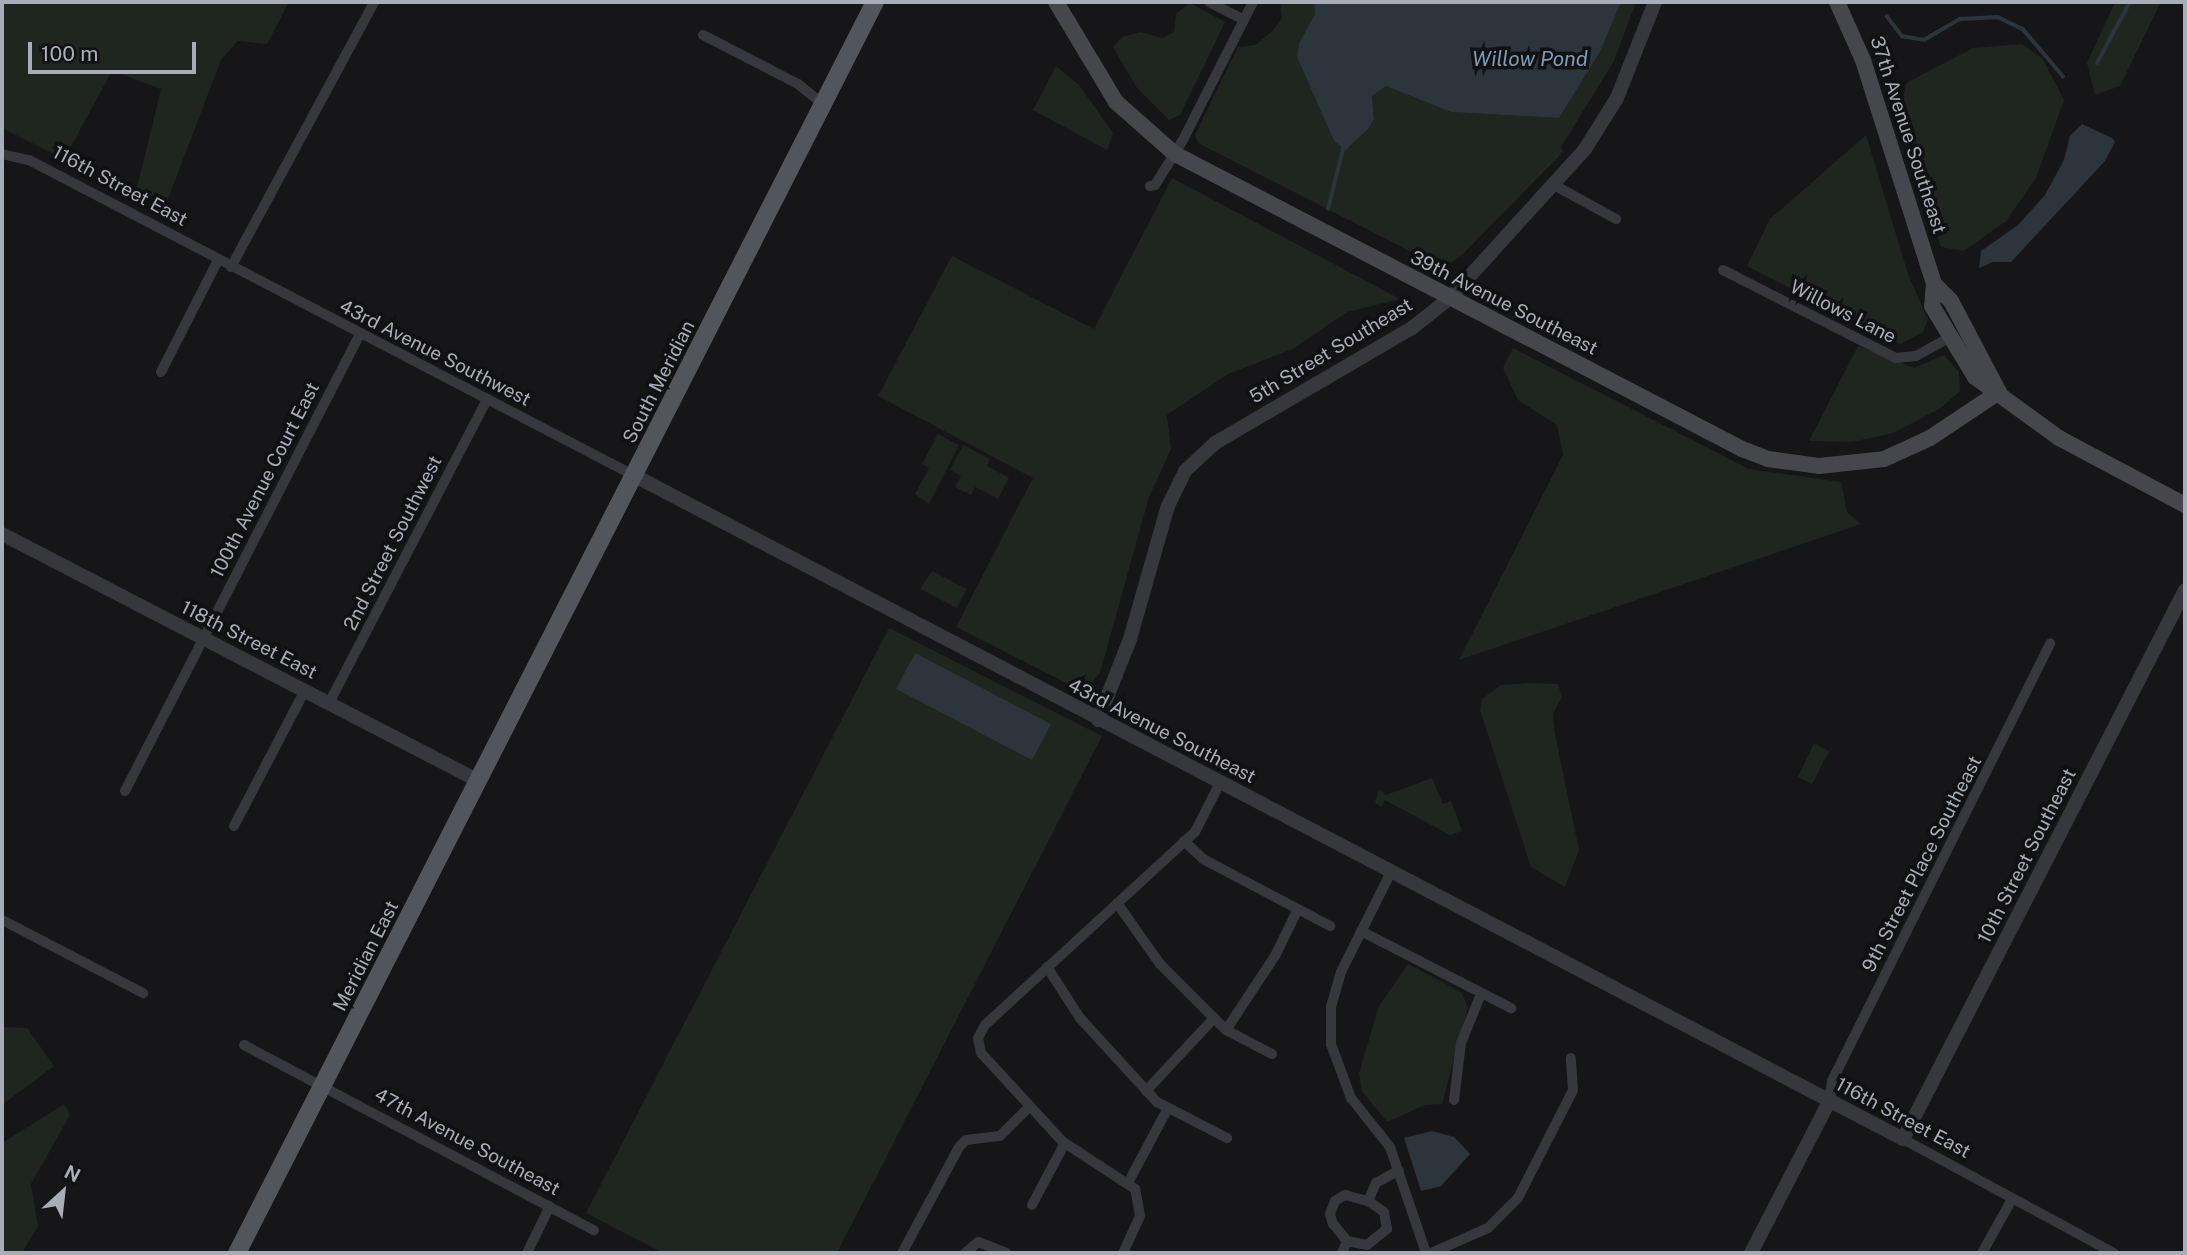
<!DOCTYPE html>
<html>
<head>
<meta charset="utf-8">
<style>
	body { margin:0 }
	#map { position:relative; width:2187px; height:1255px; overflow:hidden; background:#161618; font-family:"Public Sans",sans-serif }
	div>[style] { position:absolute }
	.green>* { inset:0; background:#1e261f }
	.water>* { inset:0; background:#2c353c }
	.stream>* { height:3.5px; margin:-1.75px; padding:0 1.75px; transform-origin:1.75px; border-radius:1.75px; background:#2c353c }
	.minor>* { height:10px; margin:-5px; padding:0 5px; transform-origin:5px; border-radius:5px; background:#37383d }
	.tertiary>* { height:14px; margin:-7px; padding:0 7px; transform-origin:7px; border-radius:7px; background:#37383d }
	.secondary>* { height:16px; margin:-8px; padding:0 8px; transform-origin:8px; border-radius:8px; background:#45474d }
	.primary>* { height:18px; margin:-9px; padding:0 9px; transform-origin:9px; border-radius:9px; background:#53555c }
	span { translate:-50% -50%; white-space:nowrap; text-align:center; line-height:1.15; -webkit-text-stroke:7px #111113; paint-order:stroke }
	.street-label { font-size:19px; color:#a8adb8 }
	.water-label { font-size:21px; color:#7f9bb3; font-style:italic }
	.frame { position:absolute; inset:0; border:4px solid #a8adb8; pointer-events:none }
	.north { position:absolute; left:28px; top:1157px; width:70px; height:70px; -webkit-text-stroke:5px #111113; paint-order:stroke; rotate:27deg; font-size:19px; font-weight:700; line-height:28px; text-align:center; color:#a8adb8 }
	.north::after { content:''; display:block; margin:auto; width:24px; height:32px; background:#a8adb8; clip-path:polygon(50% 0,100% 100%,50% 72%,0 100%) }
	.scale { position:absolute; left:28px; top:42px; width:168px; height:32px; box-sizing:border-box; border:4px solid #a8adb8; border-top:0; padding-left:9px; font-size:21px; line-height:24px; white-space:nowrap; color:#a8adb8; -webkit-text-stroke:5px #111113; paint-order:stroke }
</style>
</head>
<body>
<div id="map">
	<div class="green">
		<div style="clip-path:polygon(2px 2px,289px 2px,267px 44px,238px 41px,221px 60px,168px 199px,148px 202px,137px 187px,161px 89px,112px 71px,64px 159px,2px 128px)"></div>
		<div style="clip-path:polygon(1280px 2px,1314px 2px,1315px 14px,1299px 43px,1297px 57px,1334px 141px,1349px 148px,1369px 128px,1374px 119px,1372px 96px,1386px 86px,1451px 112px,1559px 118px,1600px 52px,1621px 2px,1636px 2px,1614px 61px,1561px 147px,1563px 152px,1462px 255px,1443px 268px,1198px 143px,1195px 135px,1238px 47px,1256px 45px,1274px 29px,1282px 19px)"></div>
		<div style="clip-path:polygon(2115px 2px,2161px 2px,2120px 86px,2095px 95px,2087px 63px)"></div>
		<div style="clip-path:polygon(1190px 3px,1225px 22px,1180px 115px,1169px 120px,1137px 88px,1113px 47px,1122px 37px,1141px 32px,1162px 38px,1174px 32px,1176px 14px)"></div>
		<div style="clip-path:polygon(2022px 44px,2043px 59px,2064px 100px,2036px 178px,2006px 221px,1964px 251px,1941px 247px,1901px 117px,1906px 83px,1973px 48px)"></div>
		<div style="clip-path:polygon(1056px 66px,1079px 85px,1113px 133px,1107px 150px,1033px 110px)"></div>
		<div style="clip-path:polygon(1866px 135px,1908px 274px,1928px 320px,1923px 332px,1900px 344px,1747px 266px,1770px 219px)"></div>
		<div style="clip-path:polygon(1172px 178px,1400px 299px,1347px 312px,1293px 349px,1228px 374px,1167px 415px,1171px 449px,1149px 497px,1100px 673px,1087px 688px,1078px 689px,956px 627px,1033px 478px,878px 396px,952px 256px,1094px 329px)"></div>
		<div style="clip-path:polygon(1858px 346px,1914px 368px,1944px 355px,1959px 372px,1960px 391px,1941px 408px,1893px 433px,1852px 442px,1809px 441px)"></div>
		<div style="clip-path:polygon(1513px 348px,1749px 469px,1841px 482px,1847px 512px,1861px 524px,1459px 660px,1563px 455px,1557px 425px,1518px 400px,1503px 368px)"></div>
		<div style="clip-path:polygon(938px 434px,959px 445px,929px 504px,915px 494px,929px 468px,922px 464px)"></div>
		<div style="clip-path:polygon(963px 445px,990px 459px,987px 466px,1009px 478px,998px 499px,975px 487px,971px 495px,955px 487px,961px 476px,950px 470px)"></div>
		<div style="clip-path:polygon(932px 571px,967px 589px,957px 608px,920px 589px)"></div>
		<div style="clip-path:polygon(889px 628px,1102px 736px,837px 1253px,663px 1253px,586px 1213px)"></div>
		<div style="clip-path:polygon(1528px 683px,1558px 684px,1562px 697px,1553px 714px,1555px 734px,1579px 850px,1565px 887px,1531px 867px,1480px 710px,1482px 699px,1501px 685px)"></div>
		<div style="clip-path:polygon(1814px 743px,1829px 751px,1812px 784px,1798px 777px)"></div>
		<div style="clip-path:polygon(1432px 778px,1443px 804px,1451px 801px,1462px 831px,1450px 835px,1385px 800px,1381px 807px,1375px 802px,1379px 789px,1386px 795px)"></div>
		<div style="clip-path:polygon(1408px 964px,1461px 992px,1468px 1007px,1442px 1104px,1425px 1105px,1387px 1122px,1362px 1091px,1359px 1073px,1379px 1006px)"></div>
		<div style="clip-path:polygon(2px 1027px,27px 1028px,54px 1066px,2px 1105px)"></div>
		<div style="clip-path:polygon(64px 1104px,70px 1115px,31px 1184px,38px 1226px,22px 1253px,2px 1253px,2px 1143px)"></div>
	</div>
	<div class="water">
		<div style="clip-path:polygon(1314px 2px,1621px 2px,1600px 52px,1559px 118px,1451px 112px,1386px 86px,1372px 96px,1374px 119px,1369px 128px,1346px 150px,1334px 141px,1297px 57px,1299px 43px,1315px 14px)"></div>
		<div style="clip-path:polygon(2082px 124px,2112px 138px,2115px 142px,2105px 161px,2011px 262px,1993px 262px,1979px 268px,1981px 251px,2018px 225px,2045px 195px,2064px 160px,2070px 136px)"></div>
		<div style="clip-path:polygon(915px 653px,1051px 724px,1032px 760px,896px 689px)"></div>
		<div style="clip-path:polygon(1432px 1131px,1454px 1137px,1470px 1154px,1441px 1186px,1421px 1191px,1404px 1138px)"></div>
	</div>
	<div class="stream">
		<div style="left:1887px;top:16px;width:25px;rotate:53deg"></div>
		<div style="left:1902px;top:36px;width:22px;rotate:10deg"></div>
		<div style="left:1924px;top:40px;width:42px;rotate:-30.3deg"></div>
		<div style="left:1960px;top:19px;width:38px;rotate:-3deg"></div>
		<div style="left:1998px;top:17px;width:28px;rotate:26deg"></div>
		<div style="left:2023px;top:29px;width:62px;rotate:49.6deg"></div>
		<div style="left:2097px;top:63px;width:69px;rotate:-61.6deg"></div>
		<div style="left:1328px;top:209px;width:62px;rotate:-76deg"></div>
	</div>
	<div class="minor">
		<div style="left:1209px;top:2px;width:39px;rotate:27deg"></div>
		<div style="left:703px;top:35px;width:107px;rotate:27.3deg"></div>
		<div style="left:798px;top:84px;width:32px;rotate:39deg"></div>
		<div style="left:2px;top:154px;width:28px;rotate:13deg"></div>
		<div style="left:29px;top:160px;width:683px;rotate:27.54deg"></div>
		<div style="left:1554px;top:185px;width:71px;rotate:28.7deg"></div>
		<div style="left:1150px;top:186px;width:5px;rotate:-11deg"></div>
		<div style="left:1155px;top:185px;width:53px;rotate:-58.1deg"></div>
		<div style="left:1183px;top:140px;width:155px;rotate:-63.1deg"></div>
		<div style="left:231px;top:267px;width:301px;rotate:-61.6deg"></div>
		<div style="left:1723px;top:270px;width:194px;rotate:27deg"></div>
		<div style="left:1896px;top:358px;width:20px;rotate:-6deg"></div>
		<div style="left:1916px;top:356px;width:37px;rotate:-29deg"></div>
		<div style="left:161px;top:372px;width:126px;rotate:-63deg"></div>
		<div style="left:329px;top:703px;width:343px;rotate:-62.5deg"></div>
		<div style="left:125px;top:791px;width:514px;rotate:-62.79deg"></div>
		<div style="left:234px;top:826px;width:153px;rotate:-62.4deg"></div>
		<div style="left:1184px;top:841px;width:26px;rotate:43deg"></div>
		<div style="left:1203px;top:859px;width:144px;rotate:27.8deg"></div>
		<div style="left:1391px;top:872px;width:112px;rotate:116.6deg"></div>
		<div style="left:1341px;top:972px;width:36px;rotate:106deg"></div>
		<div style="left:1331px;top:1007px;width:37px;rotate:90deg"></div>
		<div style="left:1331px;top:1044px;width:58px;rotate:69.7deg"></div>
		<div style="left:1351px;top:1098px;width:63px;rotate:51.5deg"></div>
		<div style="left:1390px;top:1147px;width:112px;rotate:71.2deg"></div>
		<div style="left:1117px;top:903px;width:75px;rotate:54.8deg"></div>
		<div style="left:1160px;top:964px;width:93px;rotate:45deg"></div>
		<div style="left:1226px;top:1030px;width:52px;rotate:27.6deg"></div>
		<div style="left:2px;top:920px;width:159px;rotate:27.4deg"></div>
		<div style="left:1361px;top:931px;width:169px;rotate:27.2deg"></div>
		<div style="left:1047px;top:967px;width:61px;rotate:57.1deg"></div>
		<div style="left:1080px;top:1018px;width:114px;rotate:47.5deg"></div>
		<div style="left:1157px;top:1102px;width:79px;rotate:27.2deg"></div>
		<div style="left:1226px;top:1030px;width:89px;rotate:-56.5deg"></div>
		<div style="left:1275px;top:956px;width:52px;rotate:-63.9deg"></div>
		<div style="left:244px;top:1045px;width:396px;rotate:27.9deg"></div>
		<div style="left:1146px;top:1091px;width:100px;rotate:-47deg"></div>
		<div style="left:1454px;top:1100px;width:57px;rotate:-83deg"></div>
		<div style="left:1461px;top:1043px;width:53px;rotate:-67.8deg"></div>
		<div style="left:1830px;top:1100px;width:19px;rotate:-84deg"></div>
		<div style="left:1832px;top:1081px;width:489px;rotate:-63.5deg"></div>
		<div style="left:1903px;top:1139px;width:240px;rotate:28.4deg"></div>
		<div style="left:1129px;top:1181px;width:83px;rotate:-61.9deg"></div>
		<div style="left:1032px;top:1205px;width:70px;rotate:-62deg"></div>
		<div style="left:1347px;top:1241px;width:20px;rotate:11deg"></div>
		<div style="left:1367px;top:1245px;width:26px;rotate:-39deg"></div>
		<div style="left:1387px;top:1229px;width:17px;rotate:-100deg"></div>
		<div style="left:1384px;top:1212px;width:19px;rotate:-145deg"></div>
		<div style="left:527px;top:1253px;width:52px;rotate:-63.9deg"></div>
		<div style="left:902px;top:1253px;width:120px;rotate:-61.7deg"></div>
		<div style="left:959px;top:1147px;width:10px;rotate:-45deg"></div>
		<div style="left:966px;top:1140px;width:34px;rotate:-7deg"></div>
		<div style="left:1000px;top:1136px;width:42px;rotate:-45deg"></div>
		<div style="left:965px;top:1253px;width:17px;rotate:-40deg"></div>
		<div style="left:978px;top:1242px;width:30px;rotate:21deg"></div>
		<div style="left:1123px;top:1253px;width:41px;rotate:-65.3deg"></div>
		<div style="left:1140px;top:1216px;width:27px;rotate:-100deg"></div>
		<div style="left:1135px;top:1189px;width:87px;rotate:-146.7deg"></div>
		<div style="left:1062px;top:1141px;width:120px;rotate:-132.6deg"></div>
		<div style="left:981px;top:1053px;width:15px;rotate:-101deg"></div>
		<div style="left:978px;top:1038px;width:15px;rotate:-62deg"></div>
		<div style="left:985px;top:1025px;width:285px;rotate:-42.6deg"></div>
		<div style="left:1195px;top:832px;width:55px;rotate:-63deg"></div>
		<div style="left:1342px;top:1253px;width:13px;rotate:-67deg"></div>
		<div style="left:1347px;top:1241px;width:22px;rotate:-129deg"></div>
		<div style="left:1333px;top:1224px;width:10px;rotate:-107deg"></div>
		<div style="left:1330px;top:1214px;width:14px;rotate:-69deg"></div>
		<div style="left:1335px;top:1201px;width:12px;rotate:-31deg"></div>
		<div style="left:1345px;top:1195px;width:24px;rotate:15deg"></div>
		<div style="left:1368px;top:1201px;width:20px;rotate:-66deg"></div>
		<div style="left:1376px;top:1183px;width:26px;rotate:-29deg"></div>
		<div style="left:1431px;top:1253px;width:62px;rotate:-23.7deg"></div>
		<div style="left:1488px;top:1228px;width:42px;rotate:-45deg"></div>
		<div style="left:1518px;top:1198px;width:121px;rotate:-63deg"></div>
		<div style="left:1573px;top:1090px;width:32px;rotate:-94deg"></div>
		<div style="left:1982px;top:1253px;width:62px;rotate:-60.9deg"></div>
	</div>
	<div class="tertiary">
		<div style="left:635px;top:476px;width:1431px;rotate:27.6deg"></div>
		<div style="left:1903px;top:1139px;width:617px;rotate:-62.81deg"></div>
		<div style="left:2px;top:534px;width:537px;rotate:27.38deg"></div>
		<div style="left:1098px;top:720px;width:87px;rotate:-68.4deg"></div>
		<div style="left:1130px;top:639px;width:138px;rotate:-74.1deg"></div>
		<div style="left:1168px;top:506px;width:39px;rotate:-64deg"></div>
		<div style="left:1185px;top:471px;width:41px;rotate:-43deg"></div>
		<div style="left:1215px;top:443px;width:228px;rotate:-30.3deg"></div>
		<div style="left:1412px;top:328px;width:48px;rotate:-38.3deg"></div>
		<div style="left:1450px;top:298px;width:201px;rotate:-47.8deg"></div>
		<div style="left:1585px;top:149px;width:60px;rotate:-57.9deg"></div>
		<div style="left:1617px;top:98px;width:103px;rotate:-68.4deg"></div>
		<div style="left:1751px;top:1253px;width:172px;rotate:-62.7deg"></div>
	</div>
	<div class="secondary">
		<div style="left:1056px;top:2px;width:117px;rotate:59deg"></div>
		<div style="left:1116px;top:102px;width:79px;rotate:41.4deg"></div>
		<div style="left:1175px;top:154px;width:639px;rotate:27.49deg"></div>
		<div style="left:1742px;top:449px;width:28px;rotate:21deg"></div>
		<div style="left:1768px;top:459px;width:51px;rotate:7.8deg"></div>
		<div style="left:1819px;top:466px;width:65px;rotate:-6.1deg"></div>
		<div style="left:1884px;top:459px;width:51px;rotate:-24.5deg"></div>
		<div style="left:1930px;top:438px;width:83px;rotate:-33.7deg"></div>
		<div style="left:1837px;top:2px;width:64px;rotate:65.9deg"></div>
		<div style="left:1863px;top:60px;width:235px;rotate:72.4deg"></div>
		<div style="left:1934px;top:284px;width:24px;rotate:45deg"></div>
		<div style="left:1951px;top:301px;width:103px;rotate:62.2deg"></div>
		<div style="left:1934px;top:284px;width:22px;rotate:95deg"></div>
		<div style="left:1932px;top:306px;width:83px;rotate:58.8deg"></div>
		<div style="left:1975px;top:377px;width:104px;rotate:36deg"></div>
		<div style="left:2059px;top:438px;width:143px;rotate:28deg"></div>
	</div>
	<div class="primary">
		<div style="left:237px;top:1253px;width:1404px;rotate:-62.98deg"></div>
	</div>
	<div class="street-label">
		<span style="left:1908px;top:135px;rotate:72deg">37th Avenue Southeast</span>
		<span style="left:120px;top:186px;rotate:28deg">116th Street East</span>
		<span style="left:1504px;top:303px;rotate:27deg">39th Avenue Southeast</span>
		<span style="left:1843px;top:312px;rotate:27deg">Willows Lane</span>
		<span style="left:1331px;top:351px;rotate:-31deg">5th Street Southeast</span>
		<span style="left:435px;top:353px;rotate:27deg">43rd Avenue Southwest</span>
		<span style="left:659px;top:382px;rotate:-63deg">South Meridian</span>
		<span style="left:265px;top:480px;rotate:-63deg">100th Avenue Court East</span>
		<span style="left:393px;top:543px;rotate:-63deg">2nd Street Southwest</span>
		<span style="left:249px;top:640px;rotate:27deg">118th Street East</span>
		<span style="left:1162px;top:731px;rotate:27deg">43rd Avenue Southeast</span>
		<span style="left:2027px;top:856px;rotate:-63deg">10th Street Southeast</span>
		<span style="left:1922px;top:864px;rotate:-63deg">9th Street Place Southeast</span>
		<span style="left:366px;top:956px;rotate:-63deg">Meridian East</span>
		<span style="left:1903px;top:1118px;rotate:28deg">116th Street East</span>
		<span style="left:467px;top:1142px;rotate:28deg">47th Avenue Southeast</span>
	</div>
	<div class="water-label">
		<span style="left:1530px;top:59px">Willow Pond</span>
	</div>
	<div class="frame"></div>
	<div class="north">N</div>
	<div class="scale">100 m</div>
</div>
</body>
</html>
